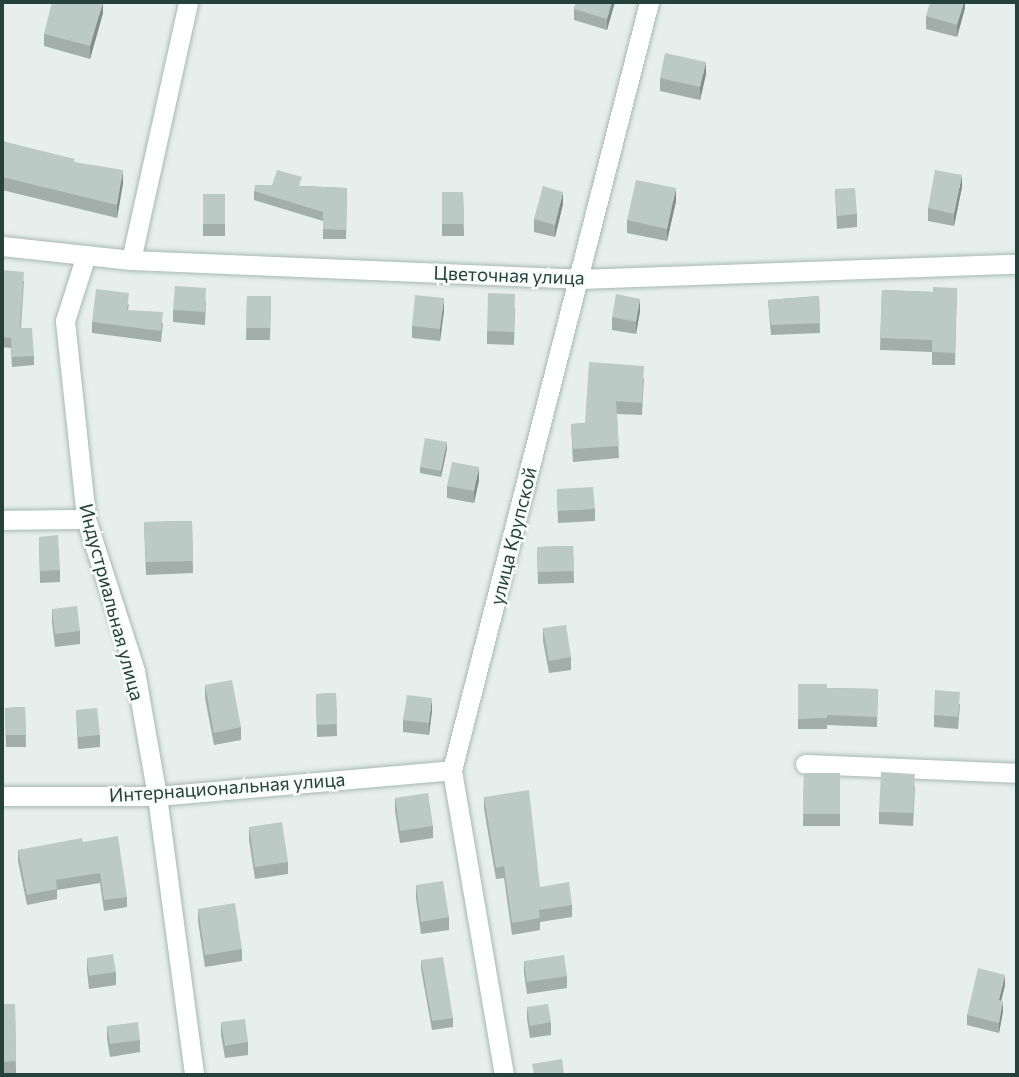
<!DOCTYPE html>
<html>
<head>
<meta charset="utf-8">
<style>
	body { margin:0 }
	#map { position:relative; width:1019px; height:1077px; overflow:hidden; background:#e6efeb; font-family:Commissioner,sans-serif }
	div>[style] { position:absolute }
	.roads { filter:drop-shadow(0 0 2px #a8b8b2) drop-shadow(0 0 2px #a8b8b2) }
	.minor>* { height:19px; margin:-9.5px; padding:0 9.5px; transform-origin:9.5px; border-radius:9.5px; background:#fff }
	.wall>* { inset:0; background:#a1aea9 }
	.shaded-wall>* { inset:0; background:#838d89 }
	.building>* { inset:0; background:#bbcac4 }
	span { translate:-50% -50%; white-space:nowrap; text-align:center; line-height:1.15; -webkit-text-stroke:5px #f7fbf9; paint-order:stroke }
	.street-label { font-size:19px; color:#24423a }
	.frame { position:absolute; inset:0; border:4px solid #24423a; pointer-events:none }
</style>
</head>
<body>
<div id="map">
	<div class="roads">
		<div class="minor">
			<div style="left:2px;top:246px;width:130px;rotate:6.2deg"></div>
			<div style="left:131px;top:260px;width:448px;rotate:2.4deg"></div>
			<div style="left:579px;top:279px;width:438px;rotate:-2deg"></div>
			<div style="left:86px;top:255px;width:69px;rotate:107.7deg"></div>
			<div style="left:65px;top:321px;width:199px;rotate:83.9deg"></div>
			<div style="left:86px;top:519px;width:160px;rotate:72.1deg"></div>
			<div style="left:135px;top:671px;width:127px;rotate:80deg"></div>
			<div style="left:157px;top:796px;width:281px;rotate:82.4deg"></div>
			<div style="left:131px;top:260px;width:264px;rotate:-77.5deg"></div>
			<div style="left:2px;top:520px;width:84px;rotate:-0.7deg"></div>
			<div style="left:805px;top:764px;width:212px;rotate:2.4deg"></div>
			<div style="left:2px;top:796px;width:155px"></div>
			<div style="left:157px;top:796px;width:296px;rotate:-5deg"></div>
			<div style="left:504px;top:1075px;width:309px;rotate:-99.7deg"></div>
			<div style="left:452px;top:770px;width:793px;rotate:-75.61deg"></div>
		</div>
	</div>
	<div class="wall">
		<div style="clip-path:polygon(576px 2px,615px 2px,607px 30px,574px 20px,574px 9px)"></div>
		<div style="clip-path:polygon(965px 2px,965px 8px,957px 37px,926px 29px,926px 16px)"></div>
		<div style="clip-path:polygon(103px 13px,90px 59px,44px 46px,44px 34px)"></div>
		<div style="clip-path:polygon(706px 74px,700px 100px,660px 91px,660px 78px)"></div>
		<div style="clip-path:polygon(2px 141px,75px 162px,123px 183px,117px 218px,2px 190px)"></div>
		<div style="clip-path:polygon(302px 186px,347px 188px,346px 239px,323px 239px,323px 221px,254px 200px,254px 191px)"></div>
		<div style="clip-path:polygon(962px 187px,954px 226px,928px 221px,928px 208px)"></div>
		<div style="clip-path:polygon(835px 189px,857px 214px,857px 227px,837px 229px)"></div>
		<div style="clip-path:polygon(442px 192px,463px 192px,464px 236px,442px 236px)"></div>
		<div style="clip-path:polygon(203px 194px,225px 194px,225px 236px,203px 236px)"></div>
		<div style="clip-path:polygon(676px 201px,667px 241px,627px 233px,627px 220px)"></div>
		<div style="clip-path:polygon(563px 204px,555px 237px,534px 232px,534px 219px)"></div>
		<div style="clip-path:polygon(2px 270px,24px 281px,21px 328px,34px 356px,34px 365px,12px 367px,11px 348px,2px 347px)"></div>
		<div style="clip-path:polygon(957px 288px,955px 365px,932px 365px,932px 352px,880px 350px,882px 290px,933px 292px)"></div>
		<div style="clip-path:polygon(247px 296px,271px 296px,270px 340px,246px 340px)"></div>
		<div style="clip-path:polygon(819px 296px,820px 333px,771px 335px,768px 300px)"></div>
		<div style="clip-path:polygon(206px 301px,205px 325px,173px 322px,173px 310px)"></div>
		<div style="clip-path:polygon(129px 304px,128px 310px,163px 323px,161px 342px,92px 333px,92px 322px)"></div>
		<div style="clip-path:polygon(515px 307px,514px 345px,487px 344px,487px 331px)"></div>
		<div style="clip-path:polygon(444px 310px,440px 341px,412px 338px,412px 326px)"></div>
		<div style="clip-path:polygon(640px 311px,636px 334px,612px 330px,612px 317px)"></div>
		<div style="clip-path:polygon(644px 378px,642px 415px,617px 414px,619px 458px,573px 462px,571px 424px,585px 423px)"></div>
		<div style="clip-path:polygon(447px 448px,441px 477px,420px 473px,420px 467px)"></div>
		<div style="clip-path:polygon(479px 480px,474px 503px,447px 498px,447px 486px)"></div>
		<div style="clip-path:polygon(557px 489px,595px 509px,595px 521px,558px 523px)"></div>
		<div style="clip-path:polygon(192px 521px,193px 573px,146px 575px,144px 522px)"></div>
		<div style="clip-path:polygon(39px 537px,60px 570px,60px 582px,40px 583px)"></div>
		<div style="clip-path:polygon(573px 546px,574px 583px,538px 584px,537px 547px)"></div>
		<div style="clip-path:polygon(52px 609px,80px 631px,80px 644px,55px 647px,52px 622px)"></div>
		<div style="clip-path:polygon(543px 628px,571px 657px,571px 670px,549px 673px,543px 641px)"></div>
		<div style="clip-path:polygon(798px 684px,827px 688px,878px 689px,877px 727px,827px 725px,827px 729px,798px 729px)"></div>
		<div style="clip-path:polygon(205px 685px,241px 727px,241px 740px,214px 745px,205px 698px)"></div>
		<div style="clip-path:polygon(336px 693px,337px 736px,317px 737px,316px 694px)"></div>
		<div style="clip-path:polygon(960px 704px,958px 729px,934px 727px,934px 715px)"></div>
		<div style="clip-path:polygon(25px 707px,26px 747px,6px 747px,5px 708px)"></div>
		<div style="clip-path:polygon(76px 710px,100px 735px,100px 747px,78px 749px)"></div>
		<div style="clip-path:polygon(432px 710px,429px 735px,403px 732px,403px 720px)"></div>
		<div style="clip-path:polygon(804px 773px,840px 773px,840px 826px,803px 826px)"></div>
		<div style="clip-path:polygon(915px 786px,913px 826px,879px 824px,879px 812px)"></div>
		<div style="clip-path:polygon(484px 797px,540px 887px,572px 905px,572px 917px,540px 922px,540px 930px,512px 935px,504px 878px,496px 879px,484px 809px)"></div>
		<div style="clip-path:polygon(395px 798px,433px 826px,433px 838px,400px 843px,395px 811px)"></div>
		<div style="clip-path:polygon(249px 827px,288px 862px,288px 874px,255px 879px,249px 840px)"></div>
		<div style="clip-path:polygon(83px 842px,127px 897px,127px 907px,104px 911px,100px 883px,57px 890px,57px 899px,27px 905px,18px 861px,18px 850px)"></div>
		<div style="clip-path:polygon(416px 885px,449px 917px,449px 930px,421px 934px,416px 898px)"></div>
		<div style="clip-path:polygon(198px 909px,242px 949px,242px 961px,205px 967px,198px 921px)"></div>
		<div style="clip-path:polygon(87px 958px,116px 972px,116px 985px,89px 989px,87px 971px)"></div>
		<div style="clip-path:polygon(421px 960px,453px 1018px,453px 1027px,432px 1030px,421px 969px)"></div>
		<div style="clip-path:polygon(524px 961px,567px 976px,567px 988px,527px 994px,524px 973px)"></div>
		<div style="clip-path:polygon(1005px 985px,1001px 1000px,1003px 1011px,999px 1033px,967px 1025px,967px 1015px)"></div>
		<div style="clip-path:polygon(2px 1004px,15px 1004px,16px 1073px,2px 1074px)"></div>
		<div style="clip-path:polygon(527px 1007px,551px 1022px,551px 1035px,530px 1038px,527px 1019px)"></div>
		<div style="clip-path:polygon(221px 1022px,248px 1042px,248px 1055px,225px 1058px,221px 1035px)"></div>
		<div style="clip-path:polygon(107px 1026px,140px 1040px,140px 1052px,110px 1057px,107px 1039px)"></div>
	</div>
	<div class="shaded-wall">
		<div style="clip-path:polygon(103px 2px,103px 13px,90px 59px,90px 46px)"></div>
		<div style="clip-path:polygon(612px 2px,615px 2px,607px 30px,607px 19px)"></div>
		<div style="clip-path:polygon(964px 2px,965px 2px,965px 8px,957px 37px,957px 25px)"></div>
		<div style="clip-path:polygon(706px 62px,706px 74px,700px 100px,700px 87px)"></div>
		<div style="clip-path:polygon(123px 170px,123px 183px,117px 218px,117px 205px)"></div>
		<div style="clip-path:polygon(962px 175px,962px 187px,954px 226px,954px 214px)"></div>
		<div style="clip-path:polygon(676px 188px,676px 201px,667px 241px,667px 229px)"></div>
		<div style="clip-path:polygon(563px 192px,563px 204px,555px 237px,555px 225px)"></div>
		<div style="clip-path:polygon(444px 298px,444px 310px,440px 341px,440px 329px)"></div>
		<div style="clip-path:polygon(640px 299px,640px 311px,636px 334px,636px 322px)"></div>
		<div style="clip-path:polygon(447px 442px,447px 448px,441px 477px,441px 471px)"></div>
		<div style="clip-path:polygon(479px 467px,479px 480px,474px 503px,474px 491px)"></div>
		<div style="clip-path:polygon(432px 698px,432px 710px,429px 735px,429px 723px)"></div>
		<div style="clip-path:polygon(1005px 975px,1005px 985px,999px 1010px,999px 1000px)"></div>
		<div style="clip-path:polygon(1003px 1001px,1003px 1011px,999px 1033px,999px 1023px)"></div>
	</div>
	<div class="building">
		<div style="clip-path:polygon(52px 2px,103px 2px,90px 46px,44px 34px)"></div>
		<div style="clip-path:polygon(576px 2px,612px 2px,607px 19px,574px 9px)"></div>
		<div style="clip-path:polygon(930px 2px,964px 2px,957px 25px,926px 16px)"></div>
		<div style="clip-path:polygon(665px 53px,706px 62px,700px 87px,660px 78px)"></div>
		<div style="clip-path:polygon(2px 141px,75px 159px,74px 162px,123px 170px,117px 205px,2px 177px)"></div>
		<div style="clip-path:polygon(277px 170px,302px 177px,299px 186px,347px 188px,346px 230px,323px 229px,323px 212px,254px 191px,255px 185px,272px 185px)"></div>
		<div style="clip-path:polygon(935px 170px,962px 175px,954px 214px,928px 208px)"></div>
		<div style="clip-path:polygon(636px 180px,676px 188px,667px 229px,627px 220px)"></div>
		<div style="clip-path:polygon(543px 186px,563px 192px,555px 225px,534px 219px)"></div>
		<div style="clip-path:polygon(855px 188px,857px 214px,837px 216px,835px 189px)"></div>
		<div style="clip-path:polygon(442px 192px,463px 192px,464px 224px,442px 224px)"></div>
		<div style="clip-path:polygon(203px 194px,225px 194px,225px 224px,203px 224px)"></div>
		<div style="clip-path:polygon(2px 270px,24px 272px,20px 328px,32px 328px,34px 356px,12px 357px,11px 338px,2px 337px)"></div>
		<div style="clip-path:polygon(175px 286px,206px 288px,205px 312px,173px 310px)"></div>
		<div style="clip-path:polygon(933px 287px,957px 288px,955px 353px,932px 352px,932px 340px,880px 338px,882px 290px,933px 292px)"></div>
		<div style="clip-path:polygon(96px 289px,129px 293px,127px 310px,163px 312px,161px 331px,92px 322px)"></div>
		<div style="clip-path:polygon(488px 293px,515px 294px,514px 332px,487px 331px)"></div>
		<div style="clip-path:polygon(616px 294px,640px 299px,636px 322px,612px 317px)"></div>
		<div style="clip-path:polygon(415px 295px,444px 298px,440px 329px,412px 326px)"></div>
		<div style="clip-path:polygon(247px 296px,271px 296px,270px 328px,246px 328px)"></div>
		<div style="clip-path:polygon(819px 296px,820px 323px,771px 325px,768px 300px)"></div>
		<div style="clip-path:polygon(589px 362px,644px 366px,642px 403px,616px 401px,619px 446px,573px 449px,571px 424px,585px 423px)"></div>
		<div style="clip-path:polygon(425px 438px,447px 442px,441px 471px,420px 467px)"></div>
		<div style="clip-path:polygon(452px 462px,479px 467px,474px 491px,447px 486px)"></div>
		<div style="clip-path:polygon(593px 487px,595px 509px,558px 511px,557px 489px)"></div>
		<div style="clip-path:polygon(192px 521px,193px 561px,146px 562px,144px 522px)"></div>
		<div style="clip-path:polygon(58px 535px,60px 570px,40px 571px,39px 537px)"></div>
		<div style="clip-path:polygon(573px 546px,574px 571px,538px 572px,537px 547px)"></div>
		<div style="clip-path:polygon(77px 606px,80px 631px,55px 634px,52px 609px)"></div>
		<div style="clip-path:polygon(566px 625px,571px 657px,549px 661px,543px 628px)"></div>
		<div style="clip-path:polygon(232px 680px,241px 727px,214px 733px,205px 685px)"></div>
		<div style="clip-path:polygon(798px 684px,827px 684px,827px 688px,878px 689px,877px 717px,827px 715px,827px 718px,798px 719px)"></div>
		<div style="clip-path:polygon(935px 690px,960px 692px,958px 717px,934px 715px)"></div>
		<div style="clip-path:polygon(336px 693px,337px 724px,317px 725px,316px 694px)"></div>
		<div style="clip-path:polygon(407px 695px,432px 698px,429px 723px,403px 720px)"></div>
		<div style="clip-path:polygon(25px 707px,26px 735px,6px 735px,5px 708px)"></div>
		<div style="clip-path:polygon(97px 708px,100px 735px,78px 737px,76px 710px)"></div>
		<div style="clip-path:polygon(881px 772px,915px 774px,913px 813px,879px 812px)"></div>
		<div style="clip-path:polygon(804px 773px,840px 773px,840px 814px,803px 814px)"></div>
		<div style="clip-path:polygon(529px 790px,540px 887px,569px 882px,572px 905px,539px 910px,540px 918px,512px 923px,504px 866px,496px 868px,484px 797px)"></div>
		<div style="clip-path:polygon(428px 793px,433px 826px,400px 831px,395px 798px)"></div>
		<div style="clip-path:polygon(282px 822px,288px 862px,255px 867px,249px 827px)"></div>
		<div style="clip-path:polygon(118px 836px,127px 897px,104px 900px,100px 873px,56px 880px,57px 889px,27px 895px,18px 850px,82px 838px,83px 842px)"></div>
		<div style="clip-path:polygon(443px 881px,449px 917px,421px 922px,416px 885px)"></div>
		<div style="clip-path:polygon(235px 903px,242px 949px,205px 955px,198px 909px)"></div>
		<div style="clip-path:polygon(113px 954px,116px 972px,89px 976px,87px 958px)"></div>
		<div style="clip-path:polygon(564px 955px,567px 976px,527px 982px,524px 961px)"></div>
		<div style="clip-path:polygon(443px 957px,453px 1018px,432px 1021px,421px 960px)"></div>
		<div style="clip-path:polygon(978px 968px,1005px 975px,999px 1000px,1003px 1001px,999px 1023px,967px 1015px)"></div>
		<div style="clip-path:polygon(2px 1004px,15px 1004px,16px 1061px,2px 1062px)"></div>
		<div style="clip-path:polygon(548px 1004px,551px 1022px,530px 1026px,527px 1007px)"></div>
		<div style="clip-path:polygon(245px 1019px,248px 1042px,225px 1046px,221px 1022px)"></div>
		<div style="clip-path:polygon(138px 1022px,140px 1040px,110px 1044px,107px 1026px)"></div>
		<div style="clip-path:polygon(562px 1059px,564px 1075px,534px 1075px,532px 1064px)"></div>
	</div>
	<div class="street-label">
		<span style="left:509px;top:275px;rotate:2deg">Цветочная улица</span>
		<span style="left:513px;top:536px;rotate:-76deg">улица Крупской</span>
		<span style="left:112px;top:602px;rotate:75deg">Индустриальная улица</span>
		<span style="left:227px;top:787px;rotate:-4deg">Интернациональная улица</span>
	</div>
	<div class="frame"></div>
</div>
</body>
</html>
